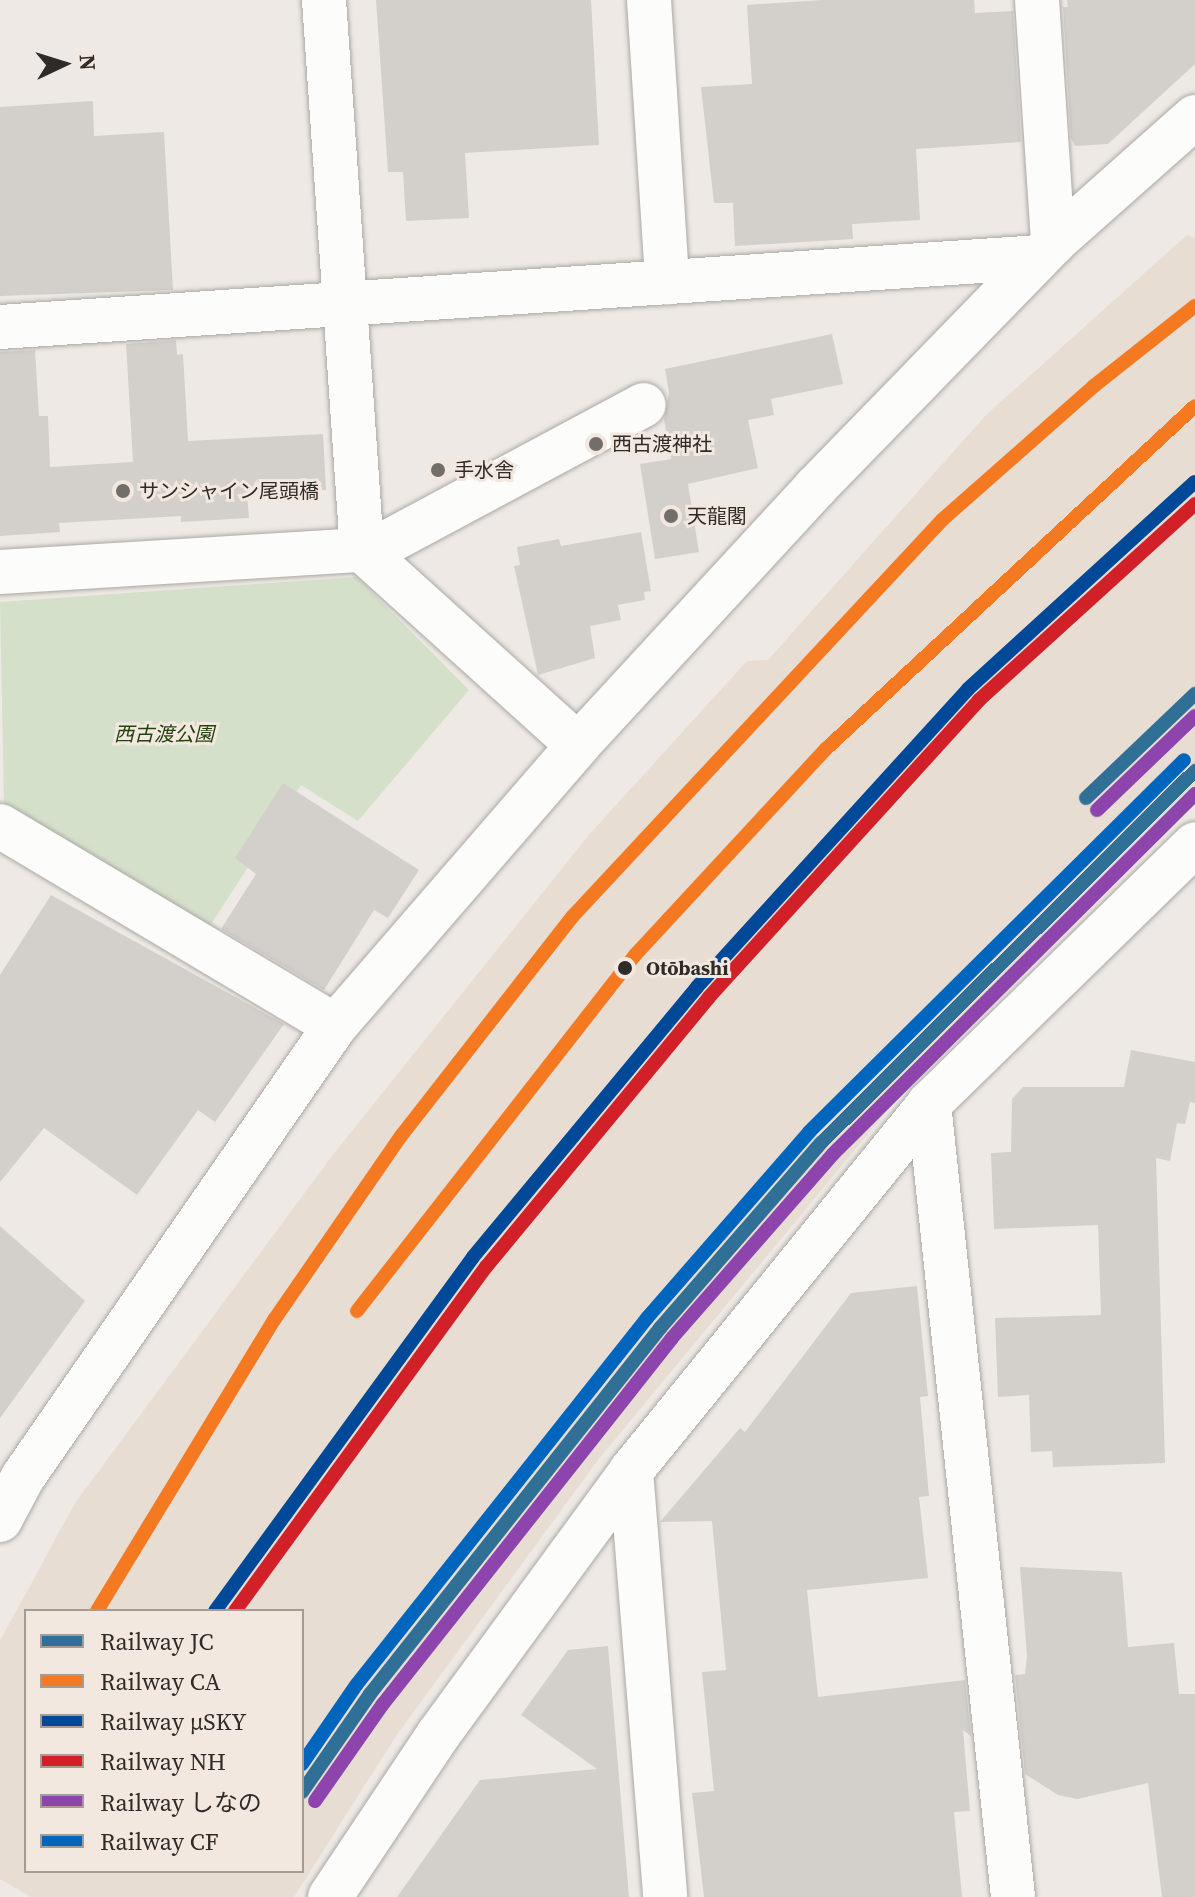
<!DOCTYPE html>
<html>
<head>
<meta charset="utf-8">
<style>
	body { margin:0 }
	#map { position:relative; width:1195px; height:1897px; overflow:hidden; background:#eee9e4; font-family:"Source Serif 4","Noto Sans JP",serif }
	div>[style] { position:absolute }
	.built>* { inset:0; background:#e7ddd3 }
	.green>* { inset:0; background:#d5e0cb }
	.building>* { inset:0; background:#d3cfcb }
	.roads { filter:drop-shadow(0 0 2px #aba8a4) drop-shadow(0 0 2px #aba8a4) }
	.minor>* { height:44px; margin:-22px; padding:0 22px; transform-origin:22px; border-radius:22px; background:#fcfcfb }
	.rail-1>* { height:14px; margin:-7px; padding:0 7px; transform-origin:7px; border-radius:7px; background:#307097 }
	.rail-2>* { height:14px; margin:-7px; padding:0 7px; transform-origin:7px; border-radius:7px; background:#f47921 }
	.rail-3>* { height:14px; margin:-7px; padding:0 7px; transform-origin:7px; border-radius:7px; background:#004898 }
	.rail-4>* { height:14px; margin:-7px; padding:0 7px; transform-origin:7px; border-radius:7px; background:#d12027 }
	.rail-5>* { height:14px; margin:-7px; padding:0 7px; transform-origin:7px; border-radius:7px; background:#8e44ad }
	.rail-6>* { height:14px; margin:-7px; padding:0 7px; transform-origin:7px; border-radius:7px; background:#0065bd }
	.dots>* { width:22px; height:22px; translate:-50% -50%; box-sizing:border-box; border:4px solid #f3e8df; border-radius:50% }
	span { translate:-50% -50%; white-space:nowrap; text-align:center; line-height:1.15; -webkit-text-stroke:6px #f3e8df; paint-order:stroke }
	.poi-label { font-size:20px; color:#2f2b28 }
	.left { translate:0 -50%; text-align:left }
	.park-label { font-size:20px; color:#23430e; font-style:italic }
	.stop-label { font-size:20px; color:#2f2b28; font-weight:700 }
	.legend { position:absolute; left:24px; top:1609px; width:280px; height:264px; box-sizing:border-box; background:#f3e8df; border:2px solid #a59c96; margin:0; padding:10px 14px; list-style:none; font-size:24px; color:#2f2b28 }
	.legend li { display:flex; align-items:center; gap:16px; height:40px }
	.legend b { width:40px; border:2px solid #a59c96 }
	.north { position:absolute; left:24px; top:24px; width:80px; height:80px; -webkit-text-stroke:6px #f3e8df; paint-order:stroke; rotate:86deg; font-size:22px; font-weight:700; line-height:32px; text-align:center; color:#2f2b28 }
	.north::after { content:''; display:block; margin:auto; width:28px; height:36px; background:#2f2b28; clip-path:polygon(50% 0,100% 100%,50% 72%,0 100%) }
</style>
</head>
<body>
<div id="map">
	<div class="built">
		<div style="clip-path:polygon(evenodd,1187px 235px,1195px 238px,1195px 798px,1038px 950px,901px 1094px,598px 1460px,396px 1736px,294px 1897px,31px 1897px,0 1879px,0 1641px,75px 1503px,332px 1156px,588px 836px,747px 661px,768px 660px,986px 415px,1187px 235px,26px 1611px,302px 1611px,302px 1871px,26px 1871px,26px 1611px)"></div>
	</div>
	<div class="green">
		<div style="clip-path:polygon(357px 577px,469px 690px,358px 821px,301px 785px,208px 929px,4px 803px,0 602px)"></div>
	</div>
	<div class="building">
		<div style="clip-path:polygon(376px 0,591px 0,599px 145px,465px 153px,469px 218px,406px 221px,403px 172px,388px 172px)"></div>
		<div style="clip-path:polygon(822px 0,974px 0,975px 13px,1013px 11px,1021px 142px,916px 149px,920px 220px,852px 224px,853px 239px,735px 246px,733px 203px,714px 203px,701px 87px,752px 84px,747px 5px)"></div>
		<div style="clip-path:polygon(1067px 0,1195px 0,1195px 64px,1108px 144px,1075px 146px,1071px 138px,1063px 7px,1068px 7px)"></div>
		<div style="clip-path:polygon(93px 101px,94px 136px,164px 132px,173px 290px,0 296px,0 107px)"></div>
		<div style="clip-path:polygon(832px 334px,843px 384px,771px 399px,774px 415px,748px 420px,758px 468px,688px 484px,699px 552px,655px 559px,640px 464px,671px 459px,664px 420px,669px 392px,665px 369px)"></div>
		<div style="clip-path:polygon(176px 340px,177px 355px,183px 354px,188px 441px,323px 434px,326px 490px,247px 494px,249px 518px,181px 522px,181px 516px,59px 523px,60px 532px,0 536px,0 352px,35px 350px,39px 416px,48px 416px,50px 467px,133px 462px,126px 344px)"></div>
		<div style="clip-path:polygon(641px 532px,651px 591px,644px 592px,645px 600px,618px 605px,621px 620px,590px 626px,595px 658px,538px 675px,514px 566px,520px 565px,517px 547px,559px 539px,561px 546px)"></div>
		<div style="clip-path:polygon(283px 783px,419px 870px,388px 918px,374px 910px,324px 990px,221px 929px,256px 874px,235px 858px)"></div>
		<div style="clip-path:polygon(51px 895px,284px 1024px,215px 1122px,198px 1110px,137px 1195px,44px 1128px,0 1182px,0 975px)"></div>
		<div style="clip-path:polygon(1131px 1050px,1195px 1062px,1195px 1103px,1190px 1102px,1185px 1124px,1177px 1123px,1170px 1161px,1156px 1158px,1165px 1463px,1053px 1467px,1052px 1451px,1031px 1452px,1029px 1395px,998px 1397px,995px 1318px,1101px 1315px,1098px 1225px,994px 1229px,991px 1153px,1011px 1152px,1012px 1099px,1023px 1087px,1124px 1087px)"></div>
		<div style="clip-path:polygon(0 1226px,85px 1301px,0 1418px)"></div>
		<div style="clip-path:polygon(917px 1286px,928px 1396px,920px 1397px,929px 1496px,919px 1497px,928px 1578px,807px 1590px,818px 1697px,965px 1680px,971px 1736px,963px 1730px,970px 1811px,954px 1812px,962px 1897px,704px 1897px,692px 1793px,714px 1791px,702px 1672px,726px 1670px,712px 1521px,660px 1522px,740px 1428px,745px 1432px,851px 1293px)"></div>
		<div style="clip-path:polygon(1020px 1567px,1122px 1572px,1128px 1647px,1174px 1643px,1179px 1694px,1195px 1694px,1195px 1897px,1162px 1897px,1148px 1783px,1077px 1799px,1058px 1795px,1025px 1774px,1015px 1675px,1025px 1674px,1027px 1656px)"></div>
		<div style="clip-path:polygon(608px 1646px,629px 1897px,397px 1897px,480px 1780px,597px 1769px,521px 1715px,568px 1650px)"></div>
	</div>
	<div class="roads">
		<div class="minor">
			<div style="left:324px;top:0;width:551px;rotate:86.05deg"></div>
			<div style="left:362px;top:550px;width:291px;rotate:42.1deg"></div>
			<div style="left:649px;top:0;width:283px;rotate:86.3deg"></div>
			<div style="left:1037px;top:0;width:244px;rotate:86.2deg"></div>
			<div style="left:0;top:327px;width:1041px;rotate:-3.85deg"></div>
			<div style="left:0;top:572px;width:363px;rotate:-3.5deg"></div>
			<div style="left:362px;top:550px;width:27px;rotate:-17deg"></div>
			<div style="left:388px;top:542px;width:290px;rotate:-28.2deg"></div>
			<div style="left:0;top:826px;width:390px;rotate:30.8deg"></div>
			<div style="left:929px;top:1104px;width:797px;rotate:83.95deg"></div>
			<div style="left:631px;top:1471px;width:427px;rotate:85.4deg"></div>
			<div style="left:0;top:1520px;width:49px;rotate:-61.9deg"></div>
			<div style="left:23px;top:1477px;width:548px;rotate:-55.32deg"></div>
			<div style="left:335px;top:1026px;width:371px;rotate:-49.1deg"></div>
			<div style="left:578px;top:745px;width:350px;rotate:-47.3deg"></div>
			<div style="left:815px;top:488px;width:342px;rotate:-45.8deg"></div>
			<div style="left:1053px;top:243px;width:190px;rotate:-41.6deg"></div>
			<div style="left:330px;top:1897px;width:195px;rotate:-56.3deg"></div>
			<div style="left:438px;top:1735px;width:327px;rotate:-53.8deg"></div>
			<div style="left:631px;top:1471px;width:473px;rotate:-50.9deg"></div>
			<div style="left:929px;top:1104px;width:372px;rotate:-44.3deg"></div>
		</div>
	</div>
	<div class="rail-1">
		<div style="left:1086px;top:798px;width:151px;rotate:-43.7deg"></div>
		<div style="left:302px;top:1792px;width:119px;rotate:-55.2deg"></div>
		<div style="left:370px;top:1694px;width:467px;rotate:-51.6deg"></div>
		<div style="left:660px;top:1328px;width:245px;rotate:-49deg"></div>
		<div style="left:821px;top:1143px;width:528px;rotate:-44.85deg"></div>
	</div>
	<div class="rail-2">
		<div style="left:357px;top:1311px;width:452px;rotate:-52deg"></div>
		<div style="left:635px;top:955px;width:282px;rotate:-47.2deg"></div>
		<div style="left:827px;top:748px;width:502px;rotate:-42.9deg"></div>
		<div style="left:97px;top:1611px;width:341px;rotate:-58.7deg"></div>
		<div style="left:274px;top:1320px;width:224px;rotate:-55.4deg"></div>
		<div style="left:401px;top:1136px;width:279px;rotate:-52deg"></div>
		<div style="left:573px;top:916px;width:541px;rotate:-47.02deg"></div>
		<div style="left:942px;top:520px;width:203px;rotate:-41.4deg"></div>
		<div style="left:1094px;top:386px;width:129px;rotate:-38.4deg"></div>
	</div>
	<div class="rail-3">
		<div style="left:215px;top:1611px;width:438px;rotate:-53.9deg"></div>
		<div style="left:473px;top:1257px;width:351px;rotate:-50.3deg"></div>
		<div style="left:697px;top:987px;width:403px;rotate:-47.7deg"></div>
		<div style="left:968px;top:689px;width:307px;rotate:-42.4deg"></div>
	</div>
	<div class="rail-4">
		<div style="left:235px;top:1611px;width:426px;rotate:-53.9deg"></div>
		<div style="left:486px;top:1267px;width:350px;rotate:-50.4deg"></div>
		<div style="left:709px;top:997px;width:401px;rotate:-47.7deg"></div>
		<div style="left:979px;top:700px;width:292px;rotate:-42.2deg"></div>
	</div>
	<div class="rail-5">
		<div style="left:1097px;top:810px;width:136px;rotate:-43.8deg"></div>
		<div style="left:315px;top:1801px;width:118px;rotate:-55deg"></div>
		<div style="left:383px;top:1704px;width:466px;rotate:-51.7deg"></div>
		<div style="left:672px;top:1338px;width:244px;rotate:-48.8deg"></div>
		<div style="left:833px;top:1154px;width:511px;rotate:-44.84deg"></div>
	</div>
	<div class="rail-6">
		<div style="left:302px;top:1764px;width:97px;rotate:-55.5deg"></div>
		<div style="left:357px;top:1684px;width:467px;rotate:-51.6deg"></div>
		<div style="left:647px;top:1318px;width:247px;rotate:-48.9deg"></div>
		<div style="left:809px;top:1132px;width:528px;rotate:-44.77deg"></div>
	</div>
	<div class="dots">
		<div style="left:596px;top:444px;background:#726e6a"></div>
		<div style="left:438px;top:470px;background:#726e6a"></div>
		<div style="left:123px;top:491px;background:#726e6a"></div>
		<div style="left:671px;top:516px;background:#726e6a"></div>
		<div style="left:625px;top:968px;background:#2f2b28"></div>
	</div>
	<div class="poi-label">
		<span class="left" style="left:612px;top:444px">西古渡神社</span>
		<span class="left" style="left:454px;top:470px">手水舎</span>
		<span class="left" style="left:139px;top:491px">サンシャイン尾頭橋</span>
		<span class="left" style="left:687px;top:516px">天龍閣</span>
	</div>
	<div class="park-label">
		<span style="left:164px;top:734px">西古渡公園</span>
	</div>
	<div class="stop-label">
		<span class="left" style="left:646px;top:968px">Otōbashi</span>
	</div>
	<ul class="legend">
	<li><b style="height:10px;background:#307097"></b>Railway JC</li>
	<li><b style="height:10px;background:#f47921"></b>Railway CA</li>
	<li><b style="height:10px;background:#004898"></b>Railway μSKY</li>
	<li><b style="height:10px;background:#d12027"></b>Railway NH</li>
	<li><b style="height:10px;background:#8e44ad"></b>Railway しなの</li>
	<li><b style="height:10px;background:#0065bd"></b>Railway CF</li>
	</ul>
	<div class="north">N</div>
</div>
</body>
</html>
